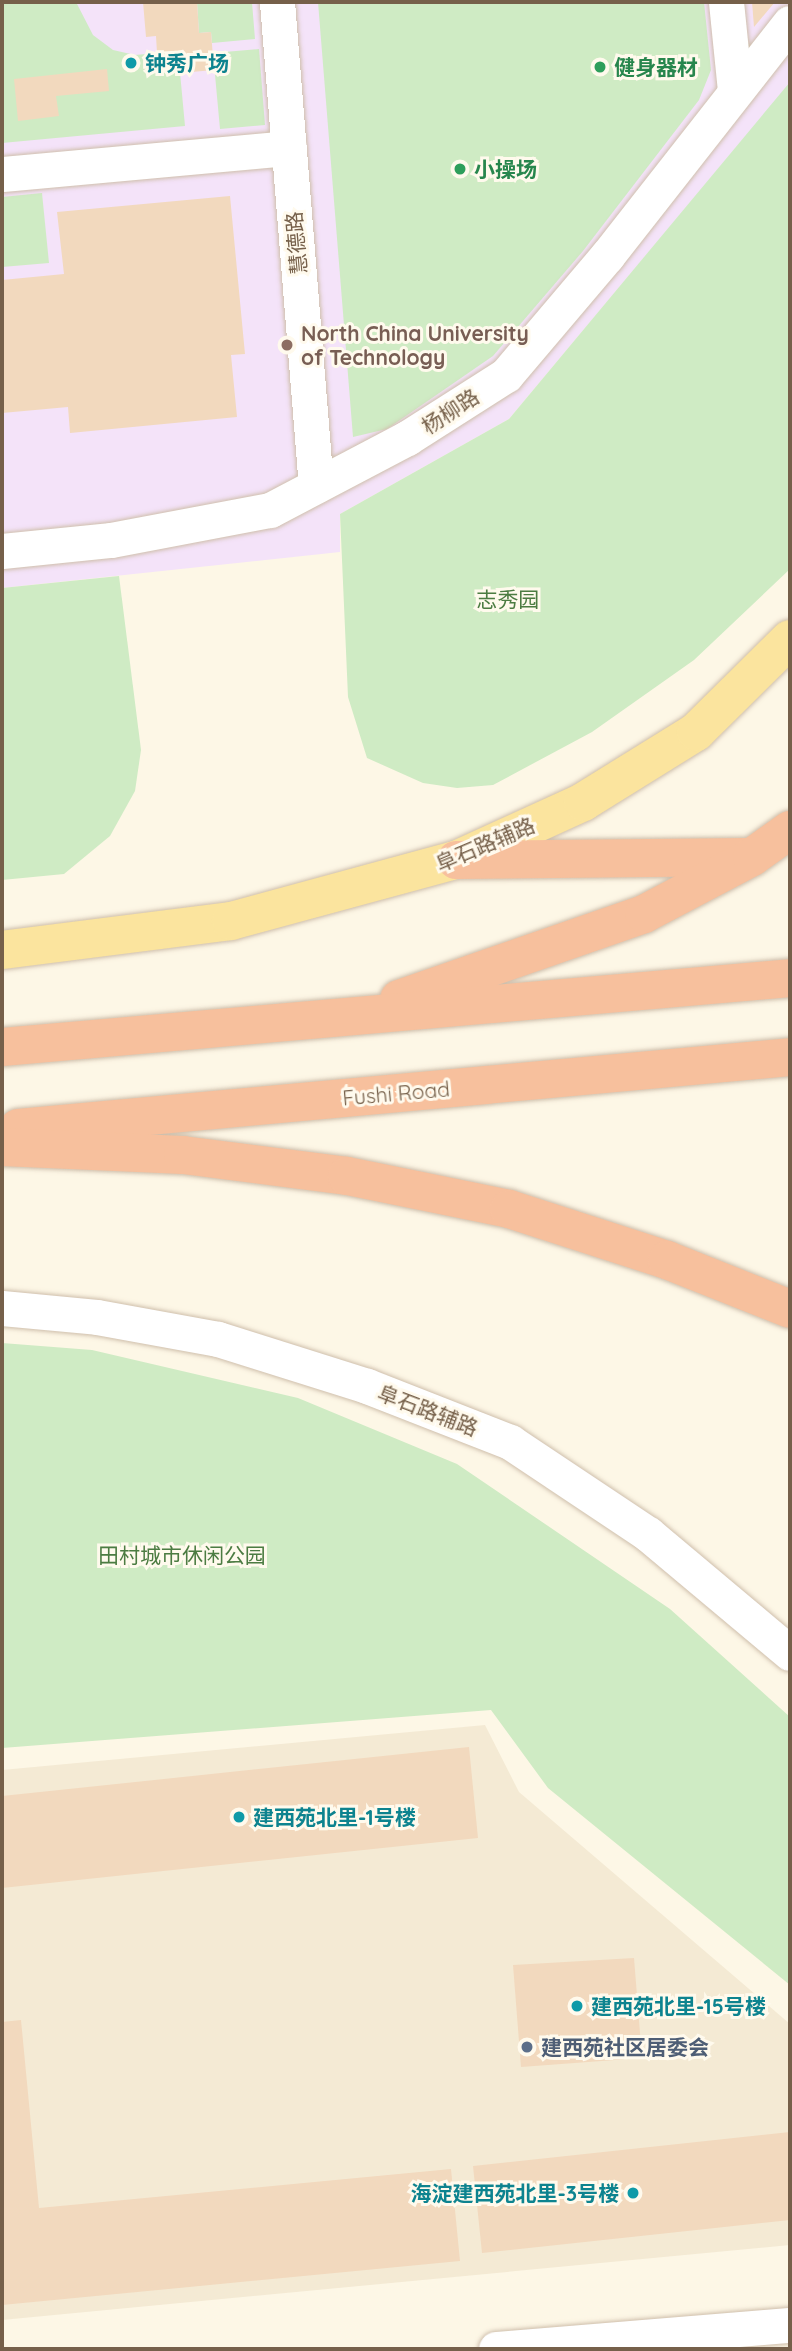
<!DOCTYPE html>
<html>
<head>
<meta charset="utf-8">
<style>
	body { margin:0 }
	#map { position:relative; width:792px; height:2351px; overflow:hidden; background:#fdf7e6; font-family:Quicksand,"Noto Sans SC",sans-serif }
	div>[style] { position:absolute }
	.residential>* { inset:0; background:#f4ead4 }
	.education>* { inset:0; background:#f4e3f9 }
	.green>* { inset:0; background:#cfebc4 }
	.building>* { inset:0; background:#f2d9be }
	.roads { filter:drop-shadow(0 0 2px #cfbfac) drop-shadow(0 0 2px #cfbfac) }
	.minor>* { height:35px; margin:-17.5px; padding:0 17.5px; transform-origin:17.5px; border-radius:17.5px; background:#fff }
	.major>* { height:38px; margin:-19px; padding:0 19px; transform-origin:19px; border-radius:19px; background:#fbe49e }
	.highway>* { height:38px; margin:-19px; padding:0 19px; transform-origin:19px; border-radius:19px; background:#f7c09d }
	.dots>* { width:19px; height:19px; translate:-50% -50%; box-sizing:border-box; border:4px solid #fffaed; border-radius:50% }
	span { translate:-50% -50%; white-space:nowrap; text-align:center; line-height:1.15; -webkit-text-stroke:6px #fffaed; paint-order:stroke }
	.culture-label { font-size:21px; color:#0d838f; font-weight:700 }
	.left { translate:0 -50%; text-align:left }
	.right { translate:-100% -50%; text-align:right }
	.leisure-label { font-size:21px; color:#27864d; font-weight:700 }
	.street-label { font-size:21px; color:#76604a }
	.education-label { font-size:21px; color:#785e54; font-weight:700 }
	.park-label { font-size:21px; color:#4c7c42 }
	.service-label { font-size:21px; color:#4e5e75; font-weight:700 }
	.frame { position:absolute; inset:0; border:4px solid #76604a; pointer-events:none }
</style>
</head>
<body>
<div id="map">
	<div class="residential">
		<div style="clip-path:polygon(485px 1725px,519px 1792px,790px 2024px,790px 2245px,2px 2320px,2px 1770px)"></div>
	</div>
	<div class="education">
		<div style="clip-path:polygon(2px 2px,790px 2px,790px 83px,509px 419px,340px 514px,340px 552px,2px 588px)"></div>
	</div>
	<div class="green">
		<div style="clip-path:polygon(2px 2px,76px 2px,93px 35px,113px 50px,135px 55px,178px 51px,185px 126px,2px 143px)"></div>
		<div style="clip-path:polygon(197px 2px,252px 2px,255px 39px,212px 43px,211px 32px,199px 33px)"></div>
		<div style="clip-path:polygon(318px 2px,704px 2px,711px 70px,699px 100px,583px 251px,493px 356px,387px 429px,353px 437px)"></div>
		<div style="clip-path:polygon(259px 49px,265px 125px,220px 129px,213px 53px)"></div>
		<div style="clip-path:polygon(790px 82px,790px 569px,694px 660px,592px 732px,493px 785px,457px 788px,423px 783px,367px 758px,348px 697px,340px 514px,509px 419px)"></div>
		<div style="clip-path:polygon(42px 193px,49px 263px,2px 267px,2px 197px)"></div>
		<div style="clip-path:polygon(119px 576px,141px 750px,135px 791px,110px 836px,64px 874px,2px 880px,2px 588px)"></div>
		<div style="clip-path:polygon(2px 1343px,92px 1350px,298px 1398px,457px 1464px,670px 1609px,790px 1717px,790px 1985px,548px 1788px,491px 1710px,2px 1748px)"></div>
	</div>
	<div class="building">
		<div style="clip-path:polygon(143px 2px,197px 2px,199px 33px,211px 32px,214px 70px,180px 73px,178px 51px,157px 53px,156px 36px,146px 37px)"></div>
		<div style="clip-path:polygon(752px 2px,775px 2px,754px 27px)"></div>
		<div style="clip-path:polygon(107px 69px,109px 91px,56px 96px,59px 116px,18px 121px,14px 79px)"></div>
		<div style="clip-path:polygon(230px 196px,245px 354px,231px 355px,237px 417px,70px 433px,68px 407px,2px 413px,2px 280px,64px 274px,57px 212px)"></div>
		<div style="clip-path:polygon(469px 1747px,478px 1838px,2px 1888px,2px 1796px)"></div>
		<div style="clip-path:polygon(634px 1958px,642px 2058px,521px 2067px,513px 1965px)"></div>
		<div style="clip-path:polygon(21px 2020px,39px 2208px,451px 2169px,460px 2261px,2px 2305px,2px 2022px)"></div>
		<div style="clip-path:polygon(790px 2132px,790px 2220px,482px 2253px,473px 2166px)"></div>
	</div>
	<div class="roads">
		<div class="minor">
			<div style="left:277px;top:2px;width:485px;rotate:85.4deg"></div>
			<div style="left:726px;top:2px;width:89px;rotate:84.2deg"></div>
			<div style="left:2px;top:174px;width:288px;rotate:-5.2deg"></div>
			<div style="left:2px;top:551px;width:110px;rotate:-5.8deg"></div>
			<div style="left:111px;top:540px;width:162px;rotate:-10.7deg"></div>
			<div style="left:270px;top:510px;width:155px;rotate:-27.7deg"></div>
			<div style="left:407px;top:438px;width:117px;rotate:-32.5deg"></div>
			<div style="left:506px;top:375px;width:156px;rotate:-49.7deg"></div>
			<div style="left:607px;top:256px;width:296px;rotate:-51.9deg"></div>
			<div style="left:2px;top:1308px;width:95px;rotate:5.4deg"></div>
			<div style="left:97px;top:1317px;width:123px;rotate:10.3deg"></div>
			<div style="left:218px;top:1339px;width:156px;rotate:17.5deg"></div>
			<div style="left:367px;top:1386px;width:154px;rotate:21.4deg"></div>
			<div style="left:510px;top:1442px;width:166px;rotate:33.7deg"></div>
			<div style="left:648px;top:1534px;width:185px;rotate:40deg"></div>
			<div style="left:496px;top:2349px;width:295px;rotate:-4.7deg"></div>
		</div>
		<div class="major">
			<div style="left:2px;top:950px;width:231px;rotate:-7.2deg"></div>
			<div style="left:231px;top:921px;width:233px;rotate:-15.2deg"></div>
			<div style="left:456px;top:860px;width:140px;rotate:-24.5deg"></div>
			<div style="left:583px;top:802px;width:133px;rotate:-31.8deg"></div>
			<div style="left:696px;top:732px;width:132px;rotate:-44.7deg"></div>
		</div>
		<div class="highway">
			<div style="left:456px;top:860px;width:290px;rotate:-0.6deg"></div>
			<div style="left:399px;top:999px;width:259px;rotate:-19.1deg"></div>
			<div style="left:644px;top:914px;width:122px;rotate:-27.8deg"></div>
			<div style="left:752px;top:857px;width:47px;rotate:-35.4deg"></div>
			<div style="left:2px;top:1047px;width:791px;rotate:-5deg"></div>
			<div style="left:18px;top:1128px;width:775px;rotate:-5.25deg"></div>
			<div style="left:2px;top:1147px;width:181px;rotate:2.5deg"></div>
			<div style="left:183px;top:1155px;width:165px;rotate:7.3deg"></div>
			<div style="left:347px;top:1176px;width:165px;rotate:11.5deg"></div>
			<div style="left:509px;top:1209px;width:166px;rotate:17.9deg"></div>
			<div style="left:667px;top:1260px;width:132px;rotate:21.7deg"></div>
		</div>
	</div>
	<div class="dots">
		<div style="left:131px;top:63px;background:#0f9aa8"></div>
		<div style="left:600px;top:67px;background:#2e9e5b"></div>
		<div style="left:460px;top:169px;background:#2e9e5b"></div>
		<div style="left:287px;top:345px;background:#8d6e63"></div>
		<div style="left:239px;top:1817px;background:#0f9aa8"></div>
		<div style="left:577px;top:2006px;background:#0f9aa8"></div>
		<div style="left:527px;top:2047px;background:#5c6f8a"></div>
		<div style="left:633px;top:2193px;background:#0f9aa8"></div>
	</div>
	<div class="culture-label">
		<span class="left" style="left:145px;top:63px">钟秀广场</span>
		<span class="left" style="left:253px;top:1817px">建西苑北里-1号楼</span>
		<span class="left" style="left:591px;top:2006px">建西苑北里-15号楼</span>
		<span class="right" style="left:619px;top:2193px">海淀建西苑北里-3号楼</span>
	</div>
	<div class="leisure-label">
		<span class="left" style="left:614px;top:67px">健身器材</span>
		<span class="left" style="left:474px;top:169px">小操场</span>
	</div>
	<div class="street-label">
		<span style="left:296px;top:243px;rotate:-95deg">慧德路</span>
		<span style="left:450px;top:411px;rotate:-33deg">杨柳路</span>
		<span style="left:485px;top:844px;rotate:-23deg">阜石路辅路</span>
		<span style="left:396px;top:1093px;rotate:-5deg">Fushi Road</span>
		<span style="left:428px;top:1410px;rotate:21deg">阜石路辅路</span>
	</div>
	<div class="education-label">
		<span class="left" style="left:301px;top:345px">North China University<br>of Technology</span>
	</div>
	<div class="park-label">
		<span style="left:508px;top:599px">志秀园</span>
		<span style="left:182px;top:1555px">田村城市休闲公园</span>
	</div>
	<div class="service-label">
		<span class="left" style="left:541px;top:2047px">建西苑社区居委会</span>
	</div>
	<div class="frame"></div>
</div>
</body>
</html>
